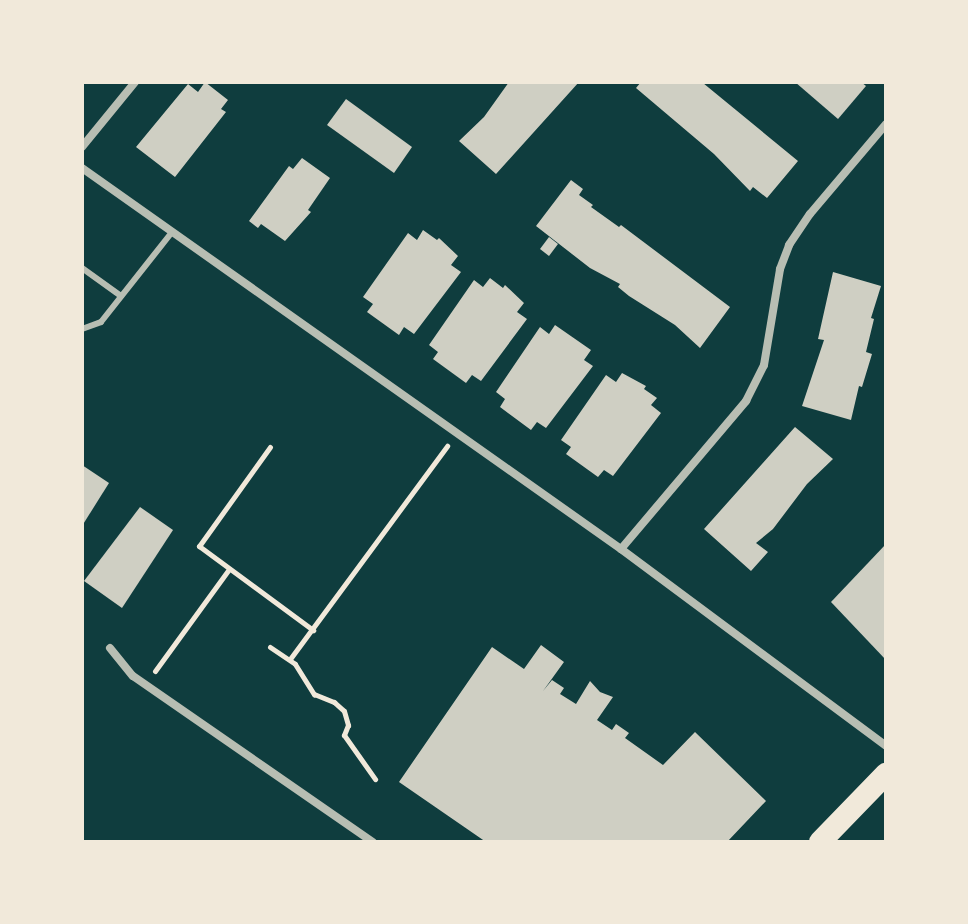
<!DOCTYPE html>
<html>
<head>
<meta charset="utf-8">
<style>
	body { margin:0 }
	#map { position:relative; width:968px; height:924px; overflow:hidden; background:#0f3d3e; font-family:Poppins,sans-serif }
	div>[style] { position:absolute }
	.building>* { inset:0; background:#cfcfc3 }
	.path>* { height:5px; margin:-2.5px; padding:0 2.5px; transform-origin:2.5px; border-radius:2.5px; background:#f1e9da }
	.service>* { height:6px; margin:-3px; padding:0 3px; transform-origin:3px; border-radius:3px; background:#b8beb3 }
	.minor>* { height:8px; margin:-4px; padding:0 4px; transform-origin:4px; border-radius:4px; background:#b8beb3 }
	.trunk>* { height:22px; margin:-11px; padding:0 11px; transform-origin:11px; border-radius:11px; background:#f1e9da }
	span { translate:-50% -50%; white-space:nowrap; text-align:center; line-height:1.15; -webkit-text-stroke:7px #f1e9da; paint-order:stroke }
	.frame { position:absolute; inset:0; border:84px solid #f1e9da; pointer-events:none }
</style>
</head>
<body>
<div id="map">
	<div class="building">
		<div style="clip-path:polygon(205px 82px,228px 100px,221px 109px,226px 112px,175px 177px,136px 147px,188px 84px,198px 92px)"></div>
		<div style="clip-path:polygon(509px 82px,579px 82px,496px 174px,459px 141px,484px 117px)"></div>
		<div style="clip-path:polygon(641px 82px,703px 83px,798px 161px,767px 198px,753px 187px,750px 191px,714px 154px,636px 88px)"></div>
		<div style="clip-path:polygon(795px 82px,861px 82px,866px 86px,838px 119px)"></div>
		<div style="clip-path:polygon(346px 99px,412px 147px,394px 173px,327px 125px)"></div>
		<div style="clip-path:polygon(302px 158px,330px 178px,308px 210px,311px 212px,285px 241px,261px 224px,258px 228px,249px 221px,289px 166px,293px 169px)"></div>
		<div style="clip-path:polygon(571px 180px,583px 189px,579px 195px,593px 205px,591px 207px,619px 227px,621px 225px,730px 307px,700px 348px,675px 325px,629px 296px,618px 287px,620px 284px,590px 268px,536px 226px)"></div>
		<div style="clip-path:polygon(423px 230px,437px 240px,439px 238px,458px 256px,451px 265px,461px 272px,414px 334px,404px 327px,399px 335px,367px 312px,373px 304px,363px 297px,408px 233px,417px 240px)"></div>
		<div style="clip-path:polygon(549px 237px,558px 244px,549px 256px,540px 249px)"></div>
		<div style="clip-path:polygon(833px 272px,881px 286px,871px 318px,874px 319px,866px 352px,872px 354px,862px 387px,859px 386px,851px 420px,802px 406px,824px 340px,818px 339px)"></div>
		<div style="clip-path:polygon(490px 278px,503px 288px,505px 285px,524px 303px,517px 312px,527px 319px,481px 381px,472px 375px,466px 383px,433px 359px,438px 352px,429px 345px,474px 280px,483px 287px)"></div>
		<div style="clip-path:polygon(555px 325px,591px 350px,584px 360px,593px 366px,546px 428px,537px 422px,531px 430px,500px 407px,505px 399px,496px 392px,540px 327px,549px 334px)"></div>
		<div style="clip-path:polygon(622px 373px,646px 386px,644px 389px,657px 398px,651px 405px,661px 413px,613px 476px,604px 470px,598px 477px,566px 454px,571px 447px,561px 440px,606px 375px,616px 382px)"></div>
		<div style="clip-path:polygon(795px 427px,833px 459px,807px 484px,773px 529px,756px 543px,768px 552px,751px 571px,704px 529px)"></div>
		<div style="clip-path:polygon(82px 465px,109px 483px,82px 526px)"></div>
		<div style="clip-path:polygon(140px 507px,173px 530px,122px 608px,84px 581px)"></div>
		<div style="clip-path:polygon(886px 544px,886px 660px,831px 602px)"></div>
		<div style="clip-path:polygon(541px 645px,564px 662px,543px 691px,552px 680px,564px 688px,560px 694px,576px 704px,590px 681px,600px 692px,613px 697px,597px 720px,612px 730px,616px 724px,629px 733px,625px 738px,663px 765px,695px 732px,766px 801px,727px 842px,486px 842px,399px 782px,492px 647px,524px 669px)"></div>
	</div>
	<div class="path">
		<div style="left:270px;top:447px;width:122px;rotate:125.6deg"></div>
		<div style="left:199px;top:546px;width:142px;rotate:36.4deg"></div>
		<div style="left:270px;top:647px;width:30px;rotate:34deg"></div>
		<div style="left:295px;top:664px;width:36px;rotate:58deg"></div>
		<div style="left:314px;top:694px;width:22px;rotate:22deg"></div>
		<div style="left:334px;top:702px;width:13px;rotate:42deg"></div>
		<div style="left:344px;top:711px;width:15px;rotate:74deg"></div>
		<div style="left:348px;top:725px;width:11px;rotate:112deg"></div>
		<div style="left:344px;top:735px;width:54px;rotate:54.8deg"></div>
		<div style="left:290px;top:659px;width:265px;rotate:-53.6deg"></div>
		<div style="left:155px;top:671px;width:126px;rotate:-54deg"></div>
	</div>
	<div class="service">
		<div style="left:82px;top:268px;width:48px;rotate:35.7deg"></div>
		<div style="left:82px;top:329px;width:20px;rotate:-20deg"></div>
		<div style="left:101px;top:322px;width:115px;rotate:-51.7deg"></div>
	</div>
	<div class="minor">
		<div style="left:82px;top:147px;width:84px;rotate:-50.8deg"></div>
		<div style="left:82px;top:168px;width:660px;rotate:35.26deg"></div>
		<div style="left:621px;top:549px;width:330px;rotate:36.6deg"></div>
		<div style="left:621px;top:549px;width:194px;rotate:-49.8deg"></div>
		<div style="left:746px;top:401px;width:40px;rotate:-63.4deg"></div>
		<div style="left:764px;top:365px;width:97px;rotate:-80.5deg"></div>
		<div style="left:780px;top:269px;width:26px;rotate:-69deg"></div>
		<div style="left:789px;top:245px;width:37px;rotate:-56deg"></div>
		<div style="left:810px;top:214px;width:118px;rotate:-49.8deg"></div>
		<div style="left:110px;top:648px;width:36px;rotate:51deg"></div>
		<div style="left:133px;top:676px;width:292px;rotate:34.7deg"></div>
	</div>
	<div class="trunk">
		<div style="left:820px;top:842px;width:95px;rotate:-45.9deg"></div>
	</div>
	<div class="frame"></div>
</div>
</body>
</html>
